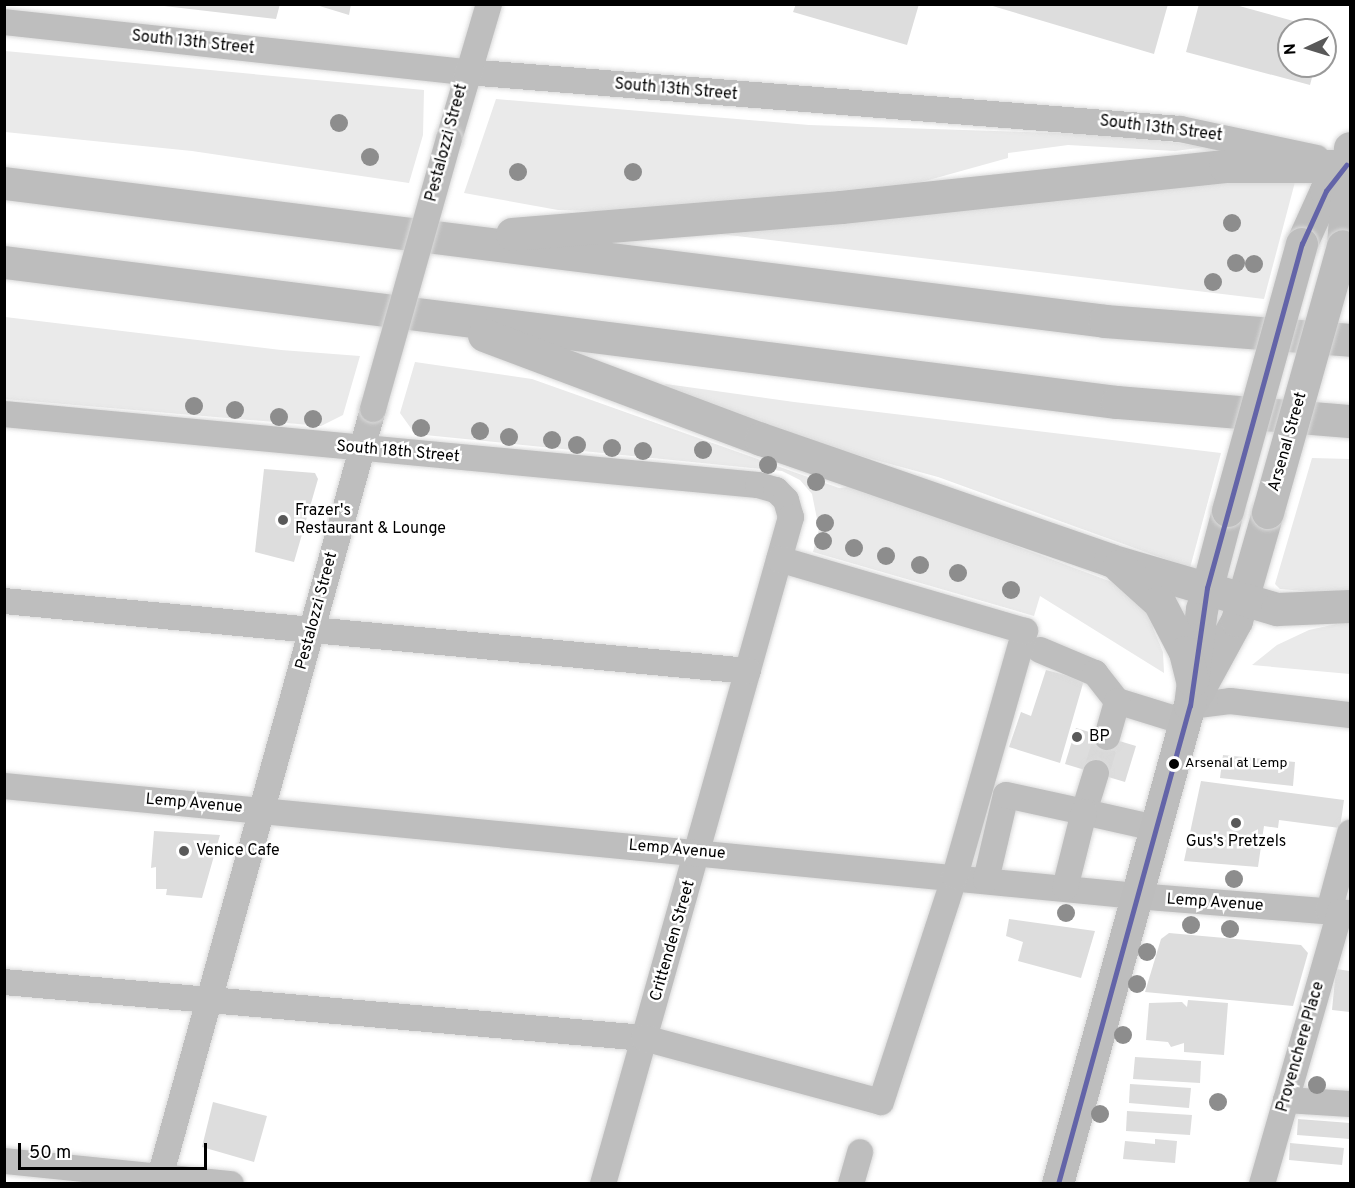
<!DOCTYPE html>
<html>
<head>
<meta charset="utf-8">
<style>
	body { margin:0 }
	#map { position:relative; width:1355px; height:1188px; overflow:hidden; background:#fff; font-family:Overpass,sans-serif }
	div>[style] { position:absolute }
	.green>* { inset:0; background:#eaeaea }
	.building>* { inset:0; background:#ddd }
	.minor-tunnel>* { height:26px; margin-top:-13px; transform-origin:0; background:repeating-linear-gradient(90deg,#d9d9d9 0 26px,transparent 0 39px) }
	.roads { filter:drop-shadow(0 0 2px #dbdbdb) drop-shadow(0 0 2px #dbdbdb) }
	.minor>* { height:26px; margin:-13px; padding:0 13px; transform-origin:13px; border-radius:13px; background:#bebebe }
	.major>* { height:32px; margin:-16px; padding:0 16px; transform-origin:16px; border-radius:16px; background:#bdbdbd }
	.highway>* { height:33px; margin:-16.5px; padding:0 16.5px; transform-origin:16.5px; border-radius:16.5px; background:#bdbdbd }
	.bridges { filter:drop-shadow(0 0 2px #dbdbdb) drop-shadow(0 0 2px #dbdbdb) }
	.minor-bridge>* { height:26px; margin:-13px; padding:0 13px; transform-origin:13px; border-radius:13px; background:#bebebe }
	.major-bridge>* { height:32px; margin:-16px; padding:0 16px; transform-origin:16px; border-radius:16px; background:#bdbdbd }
	.bus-1>* { height:4.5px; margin:-2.25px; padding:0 2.25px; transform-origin:2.25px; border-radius:2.25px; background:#6364a8 }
	.trees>* { width:18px; height:18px; margin:-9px; border-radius:50%; background:#8d8d8d }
	.dots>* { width:16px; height:16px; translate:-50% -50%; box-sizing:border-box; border:3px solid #fff; border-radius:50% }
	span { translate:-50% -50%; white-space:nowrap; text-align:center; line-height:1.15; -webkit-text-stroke:5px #fff; paint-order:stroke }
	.bus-label { font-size:14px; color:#000 }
	.left { translate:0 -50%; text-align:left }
	.street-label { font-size:16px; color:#000 }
	.poi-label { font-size:16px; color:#000 }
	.frame { position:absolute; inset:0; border:6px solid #000; pointer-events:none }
	.north { position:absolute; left:1277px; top:18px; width:60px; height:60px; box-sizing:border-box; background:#fff; border:2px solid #999; border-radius:50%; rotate:266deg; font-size:16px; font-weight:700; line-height:24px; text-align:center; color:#000 }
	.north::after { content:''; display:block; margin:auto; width:21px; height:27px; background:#595959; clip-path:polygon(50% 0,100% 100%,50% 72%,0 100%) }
	.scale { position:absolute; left:18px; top:1143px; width:189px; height:27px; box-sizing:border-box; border:3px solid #000; border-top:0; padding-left:8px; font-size:18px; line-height:21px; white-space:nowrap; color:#000; -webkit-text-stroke:4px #fff; paint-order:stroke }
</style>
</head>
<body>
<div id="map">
	<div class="green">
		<div style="clip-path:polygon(5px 51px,424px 90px,423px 135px,409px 183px,192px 151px,5px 132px)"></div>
		<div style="clip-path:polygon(496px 99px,809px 125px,1120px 135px,1206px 147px,1175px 151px,1068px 145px,1008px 153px,1008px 158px,918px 183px,624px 212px,558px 210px,464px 193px)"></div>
		<div style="clip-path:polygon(1213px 178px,1295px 182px,1264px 299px,687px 230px)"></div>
		<div style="clip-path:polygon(5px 317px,281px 350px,360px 356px,343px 415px,321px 426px,5px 399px)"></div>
		<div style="clip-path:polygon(415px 362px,532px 379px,839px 488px,857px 486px,1117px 584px,1158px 624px,1153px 628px,1163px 652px,1164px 673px,1040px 596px,1034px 616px,813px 552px,819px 529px,812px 494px,800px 480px,782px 471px,415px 434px,400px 413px)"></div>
		<div style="clip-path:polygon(666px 384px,794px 402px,1221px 453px,1190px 568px,938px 477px,798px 439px,662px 387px)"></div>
		<div style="clip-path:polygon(1312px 458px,1350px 459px,1350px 593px,1306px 597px,1305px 591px,1280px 589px,1275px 584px)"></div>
		<div style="clip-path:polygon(1350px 621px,1350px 674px,1252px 665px,1277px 645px,1309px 630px)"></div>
	</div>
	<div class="building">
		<div style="clip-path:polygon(147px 4px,280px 4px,276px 19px)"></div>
		<div style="clip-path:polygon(313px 4px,351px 4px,349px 15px)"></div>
		<div style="clip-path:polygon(796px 4px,919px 4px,907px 45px,793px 12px)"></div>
		<div style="clip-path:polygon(986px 4px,1168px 4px,1154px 54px)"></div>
		<div style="clip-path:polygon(1199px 4px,1232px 4px,1322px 29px,1289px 30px,1289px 66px,1315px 66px,1310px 85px,1186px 52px)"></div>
		<div style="clip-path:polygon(264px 469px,315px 473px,318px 479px,294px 562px,255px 552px)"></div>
		<div style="clip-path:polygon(1046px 670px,1084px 680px,1060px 763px,1009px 747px,1021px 712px,1031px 716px)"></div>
		<div style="clip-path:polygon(1076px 728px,1136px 746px,1125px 782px,1065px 764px)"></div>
		<div style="clip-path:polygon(1223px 755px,1295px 762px,1293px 786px,1220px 778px)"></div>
		<div style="clip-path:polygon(1201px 781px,1344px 800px,1340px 828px,1279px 820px,1278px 828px,1264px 826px,1258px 867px,1184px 861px)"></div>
		<div style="clip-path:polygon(154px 831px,220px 835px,202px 898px,166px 895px,167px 889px,156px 889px,156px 867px,151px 868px)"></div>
		<div style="clip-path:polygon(1009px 919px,1095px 931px,1081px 978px,1018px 961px,1023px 942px,1006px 936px)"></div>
		<div style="clip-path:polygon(1169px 933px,1301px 945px,1308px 953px,1293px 1006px,1145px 992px,1161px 939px)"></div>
		<div style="clip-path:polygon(1336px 969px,1350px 971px,1350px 1012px,1332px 1010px)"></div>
		<div style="clip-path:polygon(1188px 1000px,1228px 1003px,1224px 1055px,1184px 1052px,1184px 1043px,1171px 1047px,1168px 1042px,1146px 1040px,1149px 1003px,1182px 1002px,1187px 1007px)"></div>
		<div style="clip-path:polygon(1135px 1057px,1201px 1061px,1200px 1083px,1133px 1079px)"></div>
		<div style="clip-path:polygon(1130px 1084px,1191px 1088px,1189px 1108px,1129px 1103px)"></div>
		<div style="clip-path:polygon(213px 1102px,267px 1116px,254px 1162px,202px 1147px)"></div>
		<div style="clip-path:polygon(1127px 1111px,1192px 1115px,1190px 1135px,1126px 1131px)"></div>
		<div style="clip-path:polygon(1298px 1119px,1350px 1123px,1350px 1139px,1297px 1135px)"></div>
		<div style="clip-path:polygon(1155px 1139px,1177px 1141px,1175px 1163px,1123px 1159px,1125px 1141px,1155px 1144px)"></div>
		<div style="clip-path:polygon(1290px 1143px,1344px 1148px,1342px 1165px,1289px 1160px)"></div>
	</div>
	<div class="minor-tunnel">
		<div style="left:1096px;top:773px;width:38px;rotate:-73deg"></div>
	</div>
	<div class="roads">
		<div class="minor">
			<div style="left:4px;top:22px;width:466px;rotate:6.2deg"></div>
			<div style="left:467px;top:72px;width:715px;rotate:4.57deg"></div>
			<div style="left:1180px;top:129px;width:140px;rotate:12deg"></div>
			<div style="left:449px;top:139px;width:141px;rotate:-73.5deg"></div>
			<div style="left:4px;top:414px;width:757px;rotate:5.38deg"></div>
			<div style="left:758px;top:485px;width:19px;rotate:16deg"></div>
			<div style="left:776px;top:490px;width:14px;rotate:45deg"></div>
			<div style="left:786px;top:500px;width:18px;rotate:74deg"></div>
			<div style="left:791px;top:517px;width:693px;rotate:105.74deg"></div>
			<div style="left:4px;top:601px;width:747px;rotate:5.37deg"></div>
			<div style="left:1040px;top:650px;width:60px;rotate:22.7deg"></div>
			<div style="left:1095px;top:673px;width:36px;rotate:52deg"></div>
			<div style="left:1117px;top:701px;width:71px;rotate:17.2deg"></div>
			<div style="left:1190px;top:706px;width:40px;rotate:-7.1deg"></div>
			<div style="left:1230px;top:701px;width:121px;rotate:6.7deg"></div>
			<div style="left:1107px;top:737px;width:37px;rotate:-74deg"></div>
			<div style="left:1096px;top:773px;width:41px;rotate:107.1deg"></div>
			<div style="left:1084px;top:812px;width:73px;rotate:12.7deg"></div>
			<div style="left:4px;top:786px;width:1138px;rotate:5.55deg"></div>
			<div style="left:1137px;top:896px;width:214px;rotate:4.6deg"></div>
			<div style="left:986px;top:880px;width:87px;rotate:-76.8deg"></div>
			<div style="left:1006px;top:795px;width:80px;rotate:12.3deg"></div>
			<div style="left:1084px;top:812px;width:78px;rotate:104deg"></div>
			<div style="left:1329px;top:911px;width:81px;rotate:-74.9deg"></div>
			<div style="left:4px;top:982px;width:642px;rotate:5deg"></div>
			<div style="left:644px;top:1038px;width:245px;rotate:15.1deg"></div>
			<div style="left:881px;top:1102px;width:238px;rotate:-71.9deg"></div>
			<div style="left:955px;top:876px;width:255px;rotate:-74.1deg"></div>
			<div style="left:1025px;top:631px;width:256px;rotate:-163.7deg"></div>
			<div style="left:1286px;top:1100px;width:64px;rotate:3.6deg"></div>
			<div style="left:4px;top:1161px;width:228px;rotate:5.8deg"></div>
			<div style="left:158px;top:1184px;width:804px;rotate:-74.49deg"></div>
			<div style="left:851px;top:1184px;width:33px;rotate:-74deg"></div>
			<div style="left:1262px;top:1184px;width:283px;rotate:-74deg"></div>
		</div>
		<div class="major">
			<div style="left:1302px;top:244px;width:58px;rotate:-65.6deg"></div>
			<div style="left:1326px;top:191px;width:33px;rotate:-52deg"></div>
			<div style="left:1343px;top:246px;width:98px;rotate:-85.9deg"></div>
			<div style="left:1195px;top:698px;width:88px;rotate:-61.4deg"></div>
			<div style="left:1237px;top:621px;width:112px;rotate:-74deg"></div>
			<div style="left:1058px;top:1184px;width:496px;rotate:-74.6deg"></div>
			<div style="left:1190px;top:706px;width:97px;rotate:-82.9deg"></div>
			<div style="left:1202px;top:610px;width:102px;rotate:-75.3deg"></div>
		</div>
		<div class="highway">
			<div style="left:4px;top:183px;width:1110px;rotate:7.14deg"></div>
			<div style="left:1105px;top:321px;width:246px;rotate:4.4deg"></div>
			<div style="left:512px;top:234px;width:330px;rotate:-4.7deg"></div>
			<div style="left:841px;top:207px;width:386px;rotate:-6.1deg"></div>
			<div style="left:1225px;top:166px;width:125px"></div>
			<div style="left:4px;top:262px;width:1122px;rotate:7.17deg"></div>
			<div style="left:1117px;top:402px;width:234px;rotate:4.7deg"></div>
			<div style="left:484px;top:335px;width:296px;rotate:20.6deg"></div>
			<div style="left:761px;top:439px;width:369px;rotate:19.1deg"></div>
			<div style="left:1110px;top:560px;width:174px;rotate:16.4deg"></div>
			<div style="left:1277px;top:609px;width:73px;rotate:-2.4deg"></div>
			<div style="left:1119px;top:566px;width:54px;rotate:42deg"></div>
			<div style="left:1159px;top:602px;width:56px;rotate:62.5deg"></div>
			<div style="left:1185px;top:652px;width:29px;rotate:76deg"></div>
		</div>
	</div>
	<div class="bridges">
		<div class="minor-bridge">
			<div style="left:373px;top:409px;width:280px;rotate:-74.3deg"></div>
		</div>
		<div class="major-bridge">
			<div style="left:1228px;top:511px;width:277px;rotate:-74.5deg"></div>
			<div style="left:1268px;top:513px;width:277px;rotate:-74.3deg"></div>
		</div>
	</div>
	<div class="bus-1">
		<div style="left:1058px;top:1184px;width:496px;rotate:-74.6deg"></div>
		<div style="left:1190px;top:706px;width:119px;rotate:-81.8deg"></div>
		<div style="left:1207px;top:588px;width:357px;rotate:-74.6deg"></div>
		<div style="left:1302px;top:244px;width:58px;rotate:-65.6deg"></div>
		<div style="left:1326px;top:191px;width:33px;rotate:-52deg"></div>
	</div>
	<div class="trees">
		<div style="left:339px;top:123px"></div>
		<div style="left:370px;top:157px"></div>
		<div style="left:518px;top:172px"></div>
		<div style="left:633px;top:172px"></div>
		<div style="left:1232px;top:223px"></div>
		<div style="left:1236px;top:263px"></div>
		<div style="left:1254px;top:264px"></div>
		<div style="left:1213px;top:282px"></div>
		<div style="left:194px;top:406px"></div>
		<div style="left:235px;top:410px"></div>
		<div style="left:279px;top:417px"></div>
		<div style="left:313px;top:419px"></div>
		<div style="left:421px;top:428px"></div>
		<div style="left:480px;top:431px"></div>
		<div style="left:509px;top:437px"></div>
		<div style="left:552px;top:440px"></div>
		<div style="left:577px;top:445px"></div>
		<div style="left:612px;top:448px"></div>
		<div style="left:703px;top:450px"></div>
		<div style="left:643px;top:451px"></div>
		<div style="left:768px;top:465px"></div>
		<div style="left:816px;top:482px"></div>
		<div style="left:825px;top:523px"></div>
		<div style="left:823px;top:541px"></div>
		<div style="left:854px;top:548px"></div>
		<div style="left:886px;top:556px"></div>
		<div style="left:920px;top:565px"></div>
		<div style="left:958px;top:573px"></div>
		<div style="left:1011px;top:590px"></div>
		<div style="left:1234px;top:879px"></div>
		<div style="left:1066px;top:913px"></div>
		<div style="left:1191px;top:925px"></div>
		<div style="left:1230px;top:929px"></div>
		<div style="left:1147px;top:952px"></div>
		<div style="left:1137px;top:984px"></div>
		<div style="left:1123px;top:1035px"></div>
		<div style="left:1317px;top:1085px"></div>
		<div style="left:1218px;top:1102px"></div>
		<div style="left:1100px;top:1114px"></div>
	</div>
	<div class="dots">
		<div style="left:283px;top:520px;background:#595959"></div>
		<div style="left:1077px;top:737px;background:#595959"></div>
		<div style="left:1174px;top:764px;background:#000"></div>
		<div style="left:1236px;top:823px;background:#595959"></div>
		<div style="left:184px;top:851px;background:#595959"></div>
	</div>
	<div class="bus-label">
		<span class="left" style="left:1185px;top:764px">Arsenal at Lemp</span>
	</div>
	<div class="street-label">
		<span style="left:193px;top:43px;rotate:6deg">South 13th Street</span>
		<span style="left:676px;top:90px;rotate:5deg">South 13th Street</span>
		<span style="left:1161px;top:129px;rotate:7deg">South 13th Street</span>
		<span style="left:447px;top:143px;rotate:-75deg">Pestalozzi Street</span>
		<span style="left:1288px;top:442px;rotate:-74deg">Arsenal Street</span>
		<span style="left:398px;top:452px;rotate:5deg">South 18th Street</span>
		<span style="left:317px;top:611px;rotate:-75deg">Pestalozzi Street</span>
		<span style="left:194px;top:804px;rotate:5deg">Lemp Avenue</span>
		<span style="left:677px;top:850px;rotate:5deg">Lemp Avenue</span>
		<span style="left:1215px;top:903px;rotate:4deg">Lemp Avenue</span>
		<span style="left:673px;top:941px;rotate:-74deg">Crittenden Street</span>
		<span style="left:1301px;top:1047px;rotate:-74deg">Provenchere Place</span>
	</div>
	<div class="poi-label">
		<span class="left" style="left:295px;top:520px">Frazer's<br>Restaurant &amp; Lounge</span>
		<span class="left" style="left:1089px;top:737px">BP</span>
		<span style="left:1236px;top:842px">Gus's Pretzels</span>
		<span class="left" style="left:196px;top:851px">Venice Cafe</span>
	</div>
	<div class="frame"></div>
	<div class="north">N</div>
	<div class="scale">50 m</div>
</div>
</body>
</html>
